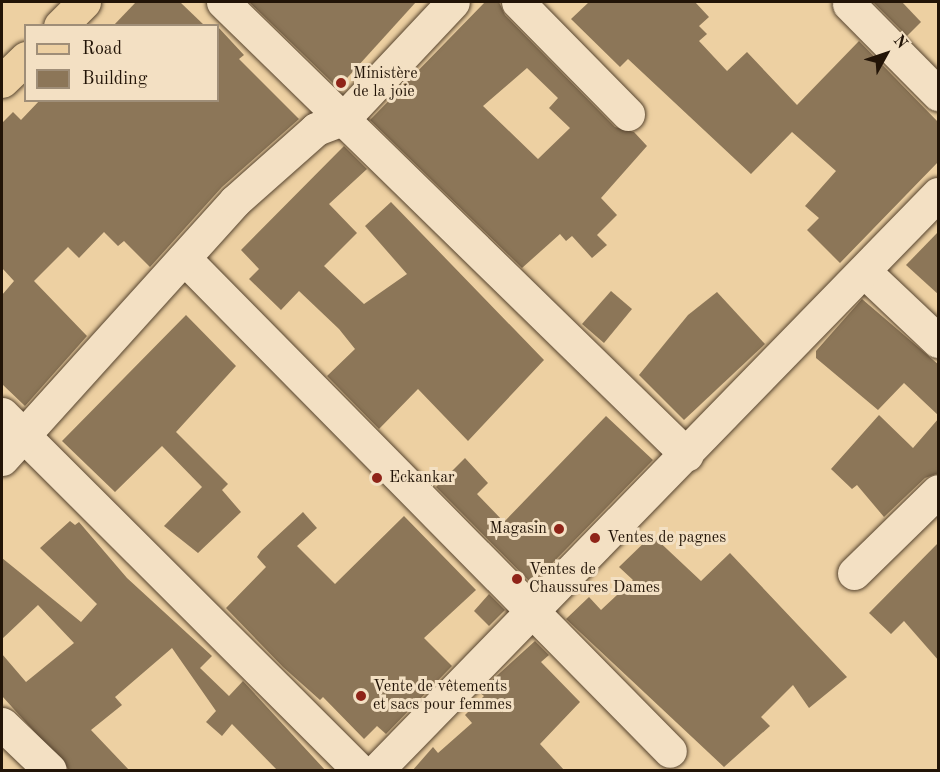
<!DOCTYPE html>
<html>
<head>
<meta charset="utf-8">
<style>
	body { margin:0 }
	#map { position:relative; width:940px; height:772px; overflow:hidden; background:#edd0a2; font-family:"Old Standard TT",serif }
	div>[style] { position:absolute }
	.building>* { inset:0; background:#8c7658 }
	.roads { filter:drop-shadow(0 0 2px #55432e) drop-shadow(0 0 2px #55432e) }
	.minor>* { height:33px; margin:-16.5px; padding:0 16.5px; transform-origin:16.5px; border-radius:16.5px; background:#f3e0c3 }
	.major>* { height:33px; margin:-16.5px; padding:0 16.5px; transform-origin:16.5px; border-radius:16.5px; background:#edd0a2 }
	.dots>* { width:16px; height:16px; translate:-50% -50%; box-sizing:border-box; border:3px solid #f3e0c3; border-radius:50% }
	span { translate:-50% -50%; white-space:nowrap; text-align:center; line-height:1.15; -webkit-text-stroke:6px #f3e0c3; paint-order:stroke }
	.poi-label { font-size:16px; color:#221407 }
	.left { translate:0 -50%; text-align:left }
	.right { translate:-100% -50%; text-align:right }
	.frame { position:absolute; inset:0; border:3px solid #221407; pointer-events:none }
	.legend { position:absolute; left:24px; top:24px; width:195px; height:78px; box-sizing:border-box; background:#f3e0c3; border:2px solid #9f8e78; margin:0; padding:8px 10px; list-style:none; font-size:18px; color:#221407 }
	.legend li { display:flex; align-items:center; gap:12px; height:30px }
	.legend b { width:30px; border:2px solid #9f8e78 }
	.north { position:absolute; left:856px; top:24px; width:60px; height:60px; -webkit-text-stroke:4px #f3e0c3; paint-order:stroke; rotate:50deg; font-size:16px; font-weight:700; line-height:24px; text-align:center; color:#221407 }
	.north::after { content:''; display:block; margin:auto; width:21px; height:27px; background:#221407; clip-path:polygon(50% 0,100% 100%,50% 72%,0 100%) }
</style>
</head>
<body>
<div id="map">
	<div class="building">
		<div style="clip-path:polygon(136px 2px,180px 2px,205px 26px,113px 26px)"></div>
		<div style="clip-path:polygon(249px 2px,416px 2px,338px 88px)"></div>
		<div style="clip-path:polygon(evenodd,485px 2px,499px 2px,505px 15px,615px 127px,634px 132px,647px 146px,601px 198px,617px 215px,597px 235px,607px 245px,592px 258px,572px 236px,566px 241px,560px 234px,522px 268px,370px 120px,485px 2px,527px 68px,558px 98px,549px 108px,570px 128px,538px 159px,483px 106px,527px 68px)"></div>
		<div style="clip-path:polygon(589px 2px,695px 2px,709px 17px,699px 26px,707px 34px,699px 41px,727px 71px,747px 52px,797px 105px,859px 41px,939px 123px,939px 161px,840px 263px,807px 230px,819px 218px,805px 206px,836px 171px,792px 132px,751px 174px,628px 59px,620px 67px,571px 19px)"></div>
		<div style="clip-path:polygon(873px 2px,902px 2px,921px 22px,907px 36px)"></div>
		<div style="clip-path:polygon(218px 27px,244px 55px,239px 59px,299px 119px,222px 187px,150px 267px,124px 241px,118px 246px,104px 232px,79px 258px,68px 247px,34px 281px,87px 336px,25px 406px,2px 384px,2px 295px,14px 281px,2px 268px,2px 123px,13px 112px,21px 120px,40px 100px,218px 100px)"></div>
		<div style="clip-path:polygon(344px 146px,367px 169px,329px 204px,357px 233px,324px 266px,364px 304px,407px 274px,365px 226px,391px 202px,544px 360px,468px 441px,418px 389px,379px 429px,327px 376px,355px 349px,339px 329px,299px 291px,281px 310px,249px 279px,259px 269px,241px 250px)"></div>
		<div style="clip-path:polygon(939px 231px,939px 295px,906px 265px)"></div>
		<div style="clip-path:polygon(611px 291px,632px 309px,604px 343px,582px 324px)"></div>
		<div style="clip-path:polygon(717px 292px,765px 344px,684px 420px,639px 375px,688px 315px)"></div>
		<div style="clip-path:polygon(862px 299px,939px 365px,939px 416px,904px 383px,878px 410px,816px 358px,816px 351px)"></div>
		<div style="clip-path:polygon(186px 315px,236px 366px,176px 432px,228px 484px,222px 490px,241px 512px,198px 553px,164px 526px,202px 487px,162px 446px,115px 492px,62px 441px)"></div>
		<div style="clip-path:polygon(879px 415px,913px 448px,939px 418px,939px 473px,925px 478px,884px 517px,857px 485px,852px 489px,831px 469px)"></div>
		<div style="clip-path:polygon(606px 416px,653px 460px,532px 584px,436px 487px,465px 458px,488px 483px,477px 494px,504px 522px)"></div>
		<div style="clip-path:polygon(303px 512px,317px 528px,297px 546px,335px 584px,404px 516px,476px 590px,424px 638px,452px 666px,386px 734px,377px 726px,364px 739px,323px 697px,320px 700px,283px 667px,226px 608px,266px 567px,257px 557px,261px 551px)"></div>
		<div style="clip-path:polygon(70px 521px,75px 525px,79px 522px,127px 578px,212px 656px,200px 668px,229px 696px,243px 681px,326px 771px,278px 771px,232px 724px,222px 736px,206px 722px,216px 711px,172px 648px,115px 697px,122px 705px,91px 730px,130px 771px,70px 771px,2px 696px,2px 654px,26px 682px,74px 643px,38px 605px,2px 639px,2px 558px,81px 622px,97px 604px,40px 548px)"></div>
		<div style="clip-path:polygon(652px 535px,701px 581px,730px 553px,847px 677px,809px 708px,793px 685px,761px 717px,770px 726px,724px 767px,566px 619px,589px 597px,601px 610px,633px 580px,619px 567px)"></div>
		<div style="clip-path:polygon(939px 542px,939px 661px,904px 621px,891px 634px,869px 613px)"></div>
		<div style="clip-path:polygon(489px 594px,505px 610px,489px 626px,474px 611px)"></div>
		<div style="clip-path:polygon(535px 641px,549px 655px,541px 662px,580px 702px,540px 744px,565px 771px,412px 771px,433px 747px,438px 753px,472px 723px,465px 715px,484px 696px,479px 692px)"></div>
	</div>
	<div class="roads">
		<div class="minor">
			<div style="left:223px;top:2px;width:648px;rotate:44.31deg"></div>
			<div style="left:518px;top:2px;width:157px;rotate:45.5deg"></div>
			<div style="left:849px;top:4px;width:127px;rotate:45.3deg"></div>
			<div style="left:184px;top:258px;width:692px;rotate:45.41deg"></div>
			<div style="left:864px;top:271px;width:102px;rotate:43.4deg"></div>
			<div style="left:2px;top:414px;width:504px;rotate:44.92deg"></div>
			<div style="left:2px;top:459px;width:348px;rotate:-47.9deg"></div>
			<div style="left:235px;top:201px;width:108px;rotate:-41.6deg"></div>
			<div style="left:316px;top:129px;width:30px;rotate:-21deg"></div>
			<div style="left:344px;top:118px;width:159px;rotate:-46.8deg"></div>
			<div style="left:854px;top:573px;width:117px;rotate:-44.3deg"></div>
			<div style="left:2px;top:724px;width:66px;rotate:43.8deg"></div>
			<div style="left:377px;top:770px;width:804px;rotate:-45.76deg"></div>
		</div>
		<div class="major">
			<div style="left:60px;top:26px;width:34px;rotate:-45deg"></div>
			<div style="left:2px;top:81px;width:33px;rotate:-44deg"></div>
		</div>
	</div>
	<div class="dots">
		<div style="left:341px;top:83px;background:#8f2418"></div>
		<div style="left:377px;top:478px;background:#8f2418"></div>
		<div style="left:559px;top:529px;background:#8f2418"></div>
		<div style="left:595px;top:538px;background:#8f2418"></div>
		<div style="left:517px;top:579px;background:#8f2418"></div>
		<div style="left:361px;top:696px;background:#8f2418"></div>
	</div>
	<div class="poi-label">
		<span class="left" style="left:353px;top:83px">Ministère<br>de la joie</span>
		<span class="left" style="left:389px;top:478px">Eckankar</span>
		<span class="right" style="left:547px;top:529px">Magasin</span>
		<span class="left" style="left:607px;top:538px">Ventes de pagnes</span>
		<span class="left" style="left:529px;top:579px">Ventes de<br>Chaussures Dames</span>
		<span class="left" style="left:373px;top:696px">Vente de vêtements<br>et sacs pour femmes</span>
	</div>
	<div class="frame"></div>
	<ul class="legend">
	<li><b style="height:8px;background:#edd0a2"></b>Road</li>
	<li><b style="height:16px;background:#8c7658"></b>Building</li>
	</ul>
	<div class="north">N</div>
</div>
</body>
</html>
